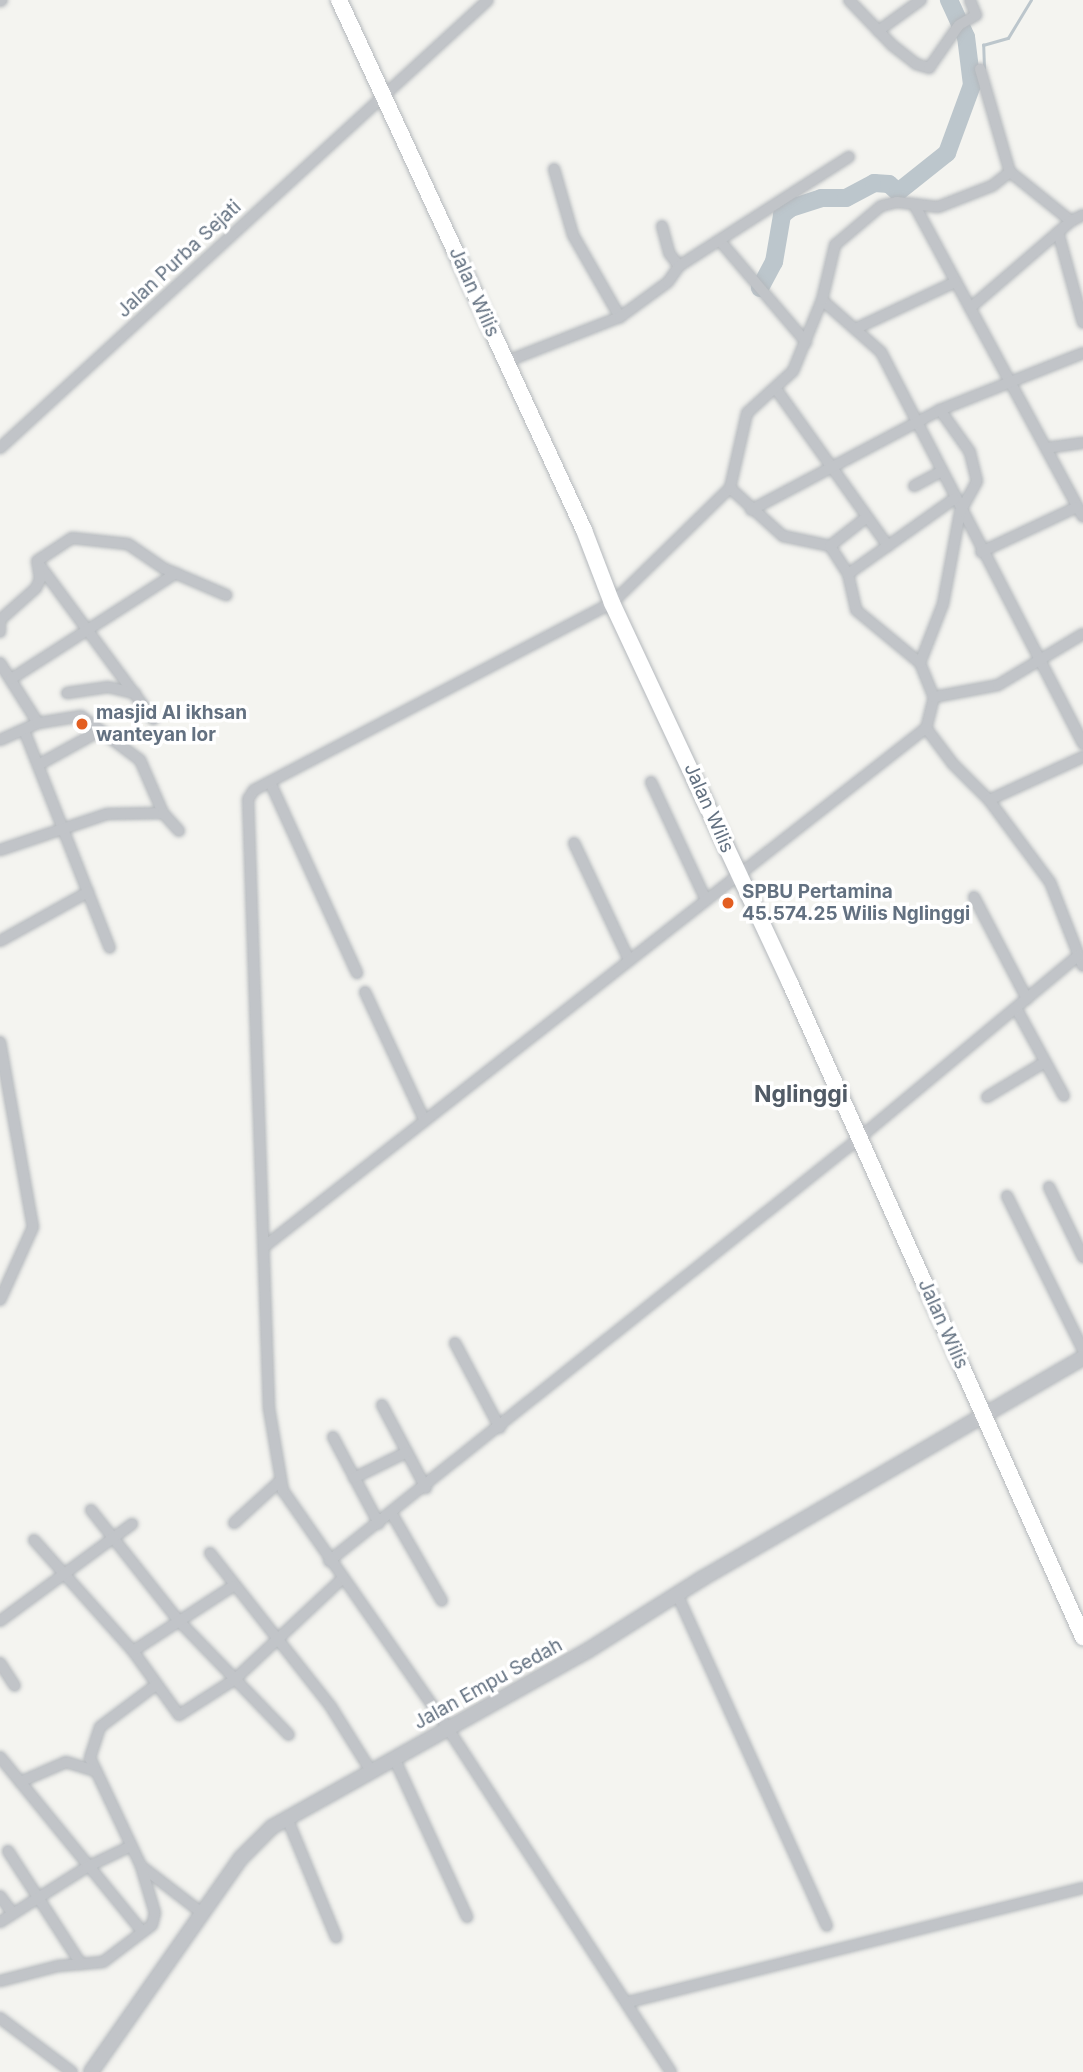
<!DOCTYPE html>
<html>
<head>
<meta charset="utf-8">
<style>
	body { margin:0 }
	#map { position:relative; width:1083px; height:2072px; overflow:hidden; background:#f4f4f0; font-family:Inter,sans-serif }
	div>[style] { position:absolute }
	.stream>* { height:2.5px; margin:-1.25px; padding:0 1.25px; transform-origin:1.25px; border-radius:1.25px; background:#bcc6cc }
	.river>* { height:18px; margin:-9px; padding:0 9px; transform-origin:9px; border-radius:9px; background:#bcc6cc }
	.roads { filter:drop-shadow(0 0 2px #b4b8bc) drop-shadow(0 0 2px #b4b8bc) }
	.minor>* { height:10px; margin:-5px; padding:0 5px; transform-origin:5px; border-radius:5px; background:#c1c4c8 }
	.tertiary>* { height:14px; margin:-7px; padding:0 7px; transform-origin:7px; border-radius:7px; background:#c1c4c8 }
	.secondary>* { height:16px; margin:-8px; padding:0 8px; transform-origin:8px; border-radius:8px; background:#fff }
	.dots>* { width:19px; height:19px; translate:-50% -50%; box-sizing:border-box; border:4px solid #fff; border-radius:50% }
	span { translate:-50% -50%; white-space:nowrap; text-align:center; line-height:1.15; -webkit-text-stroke:7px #fff; paint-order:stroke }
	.street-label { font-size:19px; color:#637181 }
	.poi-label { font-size:19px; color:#637181; font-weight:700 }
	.left { translate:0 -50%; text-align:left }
	.quarter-label { font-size:23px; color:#515b66; font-weight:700 }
</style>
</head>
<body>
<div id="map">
	<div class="stream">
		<div style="left:984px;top:68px;width:23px;rotate:-92deg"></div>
		<div style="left:983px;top:45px;width:26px;rotate:-16deg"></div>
		<div style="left:1008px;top:38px;width:44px;rotate:-58.8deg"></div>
	</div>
	<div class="river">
		<div style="left:760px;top:288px;width:30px;rotate:-62deg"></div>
		<div style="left:774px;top:262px;width:48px;rotate:-80.3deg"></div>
		<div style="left:782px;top:215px;width:11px;rotate:-38deg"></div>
		<div style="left:791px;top:208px;width:32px;rotate:-18deg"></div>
		<div style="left:821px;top:198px;width:25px"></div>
		<div style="left:846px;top:198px;width:32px;rotate:-28deg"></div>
		<div style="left:874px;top:183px;width:15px;rotate:4deg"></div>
		<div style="left:889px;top:184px;width:12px;rotate:42deg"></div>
		<div style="left:898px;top:192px;width:63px;rotate:-38.5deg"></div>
		<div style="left:947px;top:153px;width:72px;rotate:-69.8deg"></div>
		<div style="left:972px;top:85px;width:48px;rotate:-97.1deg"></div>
		<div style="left:966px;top:37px;width:41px;rotate:-114.7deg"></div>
	</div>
	<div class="roads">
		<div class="minor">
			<div style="left:849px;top:0;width:62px;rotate:46.3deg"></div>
			<div style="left:892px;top:45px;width:31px;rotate:38deg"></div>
			<div style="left:916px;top:64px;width:14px;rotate:17deg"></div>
			<div style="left:929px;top:68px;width:52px;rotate:-55.1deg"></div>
			<div style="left:959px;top:25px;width:20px;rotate:-30deg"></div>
			<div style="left:976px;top:15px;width:16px;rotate:-112deg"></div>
			<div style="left:0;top:1px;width:2px;rotate:-27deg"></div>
			<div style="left:878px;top:31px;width:53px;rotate:-35.8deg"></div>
			<div style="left:980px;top:69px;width:107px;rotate:73.8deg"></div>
			<div style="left:1010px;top:172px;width:78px;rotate:38.8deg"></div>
			<div style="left:1071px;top:221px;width:13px;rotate:-27deg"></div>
			<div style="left:554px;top:169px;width:69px;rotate:73.9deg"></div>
			<div style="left:573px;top:235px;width:95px;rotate:60.2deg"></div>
			<div style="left:915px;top:206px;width:353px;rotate:61.6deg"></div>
			<div style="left:662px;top:226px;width:28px;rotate:75deg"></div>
			<div style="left:669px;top:253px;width:16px;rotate:52deg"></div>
			<div style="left:1058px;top:232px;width:94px;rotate:74.6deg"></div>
			<div style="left:720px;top:241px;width:133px;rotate:49.6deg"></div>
			<div style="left:822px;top:300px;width:79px;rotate:41.4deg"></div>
			<div style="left:881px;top:352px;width:441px;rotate:62.7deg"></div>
			<div style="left:970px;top:308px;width:133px;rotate:-40.7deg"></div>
			<div style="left:857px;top:328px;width:108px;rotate:-25.1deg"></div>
			<div style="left:505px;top:362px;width:123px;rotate:-21.4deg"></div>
			<div style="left:620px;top:317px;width:59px;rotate:-36.1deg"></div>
			<div style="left:668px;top:282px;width:19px;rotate:-55deg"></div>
			<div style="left:679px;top:266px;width:202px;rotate:-32.7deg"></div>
			<div style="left:776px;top:389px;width:193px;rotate:54.5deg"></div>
			<div style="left:0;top:448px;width:662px;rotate:-42.55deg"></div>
			<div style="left:1046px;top:448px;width:37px;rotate:-8deg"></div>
			<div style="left:914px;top:486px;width:30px;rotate:-28deg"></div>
			<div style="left:730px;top:488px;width:72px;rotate:42.2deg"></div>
			<div style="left:783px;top:536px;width:48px;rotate:12deg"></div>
			<div style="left:830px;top:546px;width:33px;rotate:57deg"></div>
			<div style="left:848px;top:574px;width:37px;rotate:77deg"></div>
			<div style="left:856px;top:610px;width:83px;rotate:39.6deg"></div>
			<div style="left:920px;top:663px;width:37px;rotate:68deg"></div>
			<div style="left:934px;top:697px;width:32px;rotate:104deg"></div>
			<div style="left:926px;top:728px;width:45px;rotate:53.1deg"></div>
			<div style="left:953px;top:764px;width:51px;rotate:45deg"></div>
			<div style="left:989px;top:800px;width:102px;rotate:53.4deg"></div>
			<div style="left:1050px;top:882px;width:90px;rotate:68.6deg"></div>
			<div style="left:751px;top:510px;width:214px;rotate:-27.9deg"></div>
			<div style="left:940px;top:410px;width:154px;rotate:-21.7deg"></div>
			<div style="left:830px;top:546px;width:47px;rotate:-38.1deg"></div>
			<div style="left:981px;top:552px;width:106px;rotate:-25.1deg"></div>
			<div style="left:38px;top:563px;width:194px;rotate:53.6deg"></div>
			<div style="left:848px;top:574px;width:130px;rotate:-35.3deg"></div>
			<div style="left:0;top:632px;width:12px;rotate:-90deg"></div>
			<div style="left:0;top:620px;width:48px;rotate:-41.6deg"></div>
			<div style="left:36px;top:588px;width:10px;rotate:-66deg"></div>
			<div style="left:40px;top:579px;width:18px;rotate:-99deg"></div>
			<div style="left:37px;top:561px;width:42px;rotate:-33.3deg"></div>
			<div style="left:72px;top:538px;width:56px;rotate:6.1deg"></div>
			<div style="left:128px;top:544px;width:42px;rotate:34.4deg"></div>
			<div style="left:163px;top:568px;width:69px;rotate:23.2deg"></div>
			<div style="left:0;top:663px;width:71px;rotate:57.7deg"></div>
			<div style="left:920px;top:663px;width:63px;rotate:-68.7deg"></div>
			<div style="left:943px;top:604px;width:94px;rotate:-79.5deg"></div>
			<div style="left:960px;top:512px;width:35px;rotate:-61deg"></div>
			<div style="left:977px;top:481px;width:30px;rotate:-104deg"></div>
			<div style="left:970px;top:452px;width:52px;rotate:-125.5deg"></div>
			<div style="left:11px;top:679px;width:196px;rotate:-32.7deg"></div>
			<div style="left:67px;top:693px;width:41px;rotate:-8.3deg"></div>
			<div style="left:108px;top:687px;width:28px;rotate:13deg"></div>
			<div style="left:934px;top:697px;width:65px;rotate:-10.6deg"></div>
			<div style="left:998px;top:685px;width:99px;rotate:-31deg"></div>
			<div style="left:24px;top:730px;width:234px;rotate:68.5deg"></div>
			<div style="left:0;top:740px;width:42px;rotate:-24.1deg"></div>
			<div style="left:38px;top:723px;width:44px;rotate:-9.2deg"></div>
			<div style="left:81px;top:716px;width:74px;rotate:36.7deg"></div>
			<div style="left:140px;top:760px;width:58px;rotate:66.5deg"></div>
			<div style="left:38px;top:765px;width:68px;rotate:-28.8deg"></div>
			<div style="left:270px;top:782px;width:210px;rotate:65.5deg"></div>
			<div style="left:651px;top:782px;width:130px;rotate:65deg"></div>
			<div style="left:989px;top:800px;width:103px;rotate:-24.6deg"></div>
			<div style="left:574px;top:843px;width:129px;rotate:64.8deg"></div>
			<div style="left:0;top:850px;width:113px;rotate:-18.6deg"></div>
			<div style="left:107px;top:814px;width:56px;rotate:-1deg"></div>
			<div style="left:163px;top:813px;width:24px;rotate:48deg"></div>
			<div style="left:974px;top:897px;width:115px;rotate:62.5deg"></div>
			<div style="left:0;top:941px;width:101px;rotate:-29.1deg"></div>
			<div style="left:365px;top:992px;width:142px;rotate:65.1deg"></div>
			<div style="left:1016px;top:1008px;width:100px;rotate:61.4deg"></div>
			<div style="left:0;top:1042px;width:188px;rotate:79.9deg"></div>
			<div style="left:33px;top:1227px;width:80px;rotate:114.3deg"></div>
			<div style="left:987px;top:1097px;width:68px;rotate:-31.1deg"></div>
			<div style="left:1049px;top:1187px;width:78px;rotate:64.1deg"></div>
			<div style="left:1007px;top:1196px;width:172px;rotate:63.7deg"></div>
			<div style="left:265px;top:1246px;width:840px;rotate:-38.08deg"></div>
			<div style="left:455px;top:1343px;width:96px;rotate:62.1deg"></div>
			<div style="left:382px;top:1405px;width:94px;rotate:62.1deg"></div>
			<div style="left:333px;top:1437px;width:98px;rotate:62.1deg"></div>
			<div style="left:354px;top:1478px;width:59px;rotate:-26.1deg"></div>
			<div style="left:91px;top:1510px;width:142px;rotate:51.6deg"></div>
			<div style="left:179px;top:1621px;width:158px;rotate:46deg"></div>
			<div style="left:392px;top:1514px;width:100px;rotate:60.1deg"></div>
			<div style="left:234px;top:1523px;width:62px;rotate:-42.4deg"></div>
			<div style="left:34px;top:1540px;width:149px;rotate:48.3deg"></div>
			<div style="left:133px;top:1651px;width:79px;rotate:54.3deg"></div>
			<div style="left:179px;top:1715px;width:65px;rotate:-32.5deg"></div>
			<div style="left:234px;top:1680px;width:148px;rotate:-43.1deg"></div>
			<div style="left:210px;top:1553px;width:196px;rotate:51.8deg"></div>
			<div style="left:331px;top:1707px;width:75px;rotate:58deg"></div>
			<div style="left:329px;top:1561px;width:675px;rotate:-38.57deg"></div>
			<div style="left:857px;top:1140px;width:288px;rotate:-39.8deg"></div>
			<div style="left:677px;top:1594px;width:364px;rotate:65.7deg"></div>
			<div style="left:0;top:1621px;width:164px;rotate:-36.3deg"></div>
			<div style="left:133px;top:1651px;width:119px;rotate:-33deg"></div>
			<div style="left:0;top:1663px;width:27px;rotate:57deg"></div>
			<div style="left:156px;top:1685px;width:70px;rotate:143.1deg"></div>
			<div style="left:100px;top:1727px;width:33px;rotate:108deg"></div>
			<div style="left:90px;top:1758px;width:119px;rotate:64.7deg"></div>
			<div style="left:141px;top:1866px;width:77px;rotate:37.6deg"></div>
			<div style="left:0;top:1757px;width:223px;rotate:50.8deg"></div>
			<div style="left:394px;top:1758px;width:175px;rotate:65.3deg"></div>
			<div style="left:20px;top:1782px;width:50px;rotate:-23.5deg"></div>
			<div style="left:66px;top:1762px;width:28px;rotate:17deg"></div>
			<div style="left:287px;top:1818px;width:129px;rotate:67.6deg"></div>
			<div style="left:8px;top:1851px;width:135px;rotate:57.1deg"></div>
			<div style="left:0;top:1896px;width:22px;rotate:54deg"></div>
			<div style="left:0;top:1922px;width:103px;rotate:-32.3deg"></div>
			<div style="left:87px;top:1867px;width:47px;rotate:-25.5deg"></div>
			<div style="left:0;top:1981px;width:60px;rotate:-14.5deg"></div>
			<div style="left:58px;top:1966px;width:45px;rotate:-5.1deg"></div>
			<div style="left:103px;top:1962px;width:61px;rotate:-37.1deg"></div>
			<div style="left:152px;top:1925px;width:12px;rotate:-76deg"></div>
			<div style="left:155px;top:1913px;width:49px;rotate:-106.6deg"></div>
			<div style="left:629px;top:2002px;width:468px;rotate:-14.1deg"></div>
			<div style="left:0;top:2018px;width:90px;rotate:36.9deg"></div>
			<div style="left:671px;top:2072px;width:410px;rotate:-123deg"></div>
			<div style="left:448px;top:1728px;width:289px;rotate:-124.8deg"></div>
			<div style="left:283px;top:1491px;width:84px;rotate:-99.6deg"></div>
			<div style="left:269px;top:1408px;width:609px;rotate:-91.97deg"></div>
			<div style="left:248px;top:799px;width:11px;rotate:-56deg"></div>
			<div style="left:254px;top:790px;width:404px;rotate:-27.6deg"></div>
			<div style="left:612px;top:603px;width:165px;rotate:-44.3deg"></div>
			<div style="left:730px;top:488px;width:77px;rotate:-77.2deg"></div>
			<div style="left:747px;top:413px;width:62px;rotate:-42.4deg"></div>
			<div style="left:793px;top:371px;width:77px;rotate:-67.8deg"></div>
			<div style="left:822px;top:300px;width:57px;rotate:-76.7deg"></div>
			<div style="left:835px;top:245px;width:60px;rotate:-40.3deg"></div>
			<div style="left:881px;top:206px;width:16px;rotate:-14deg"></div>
			<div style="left:897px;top:202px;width:41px;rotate:7deg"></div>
			<div style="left:938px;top:207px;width:58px;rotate:-21.3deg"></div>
			<div style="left:992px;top:186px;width:23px;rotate:-38deg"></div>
		</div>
		<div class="tertiary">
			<div style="left:91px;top:2072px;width:261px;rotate:-55deg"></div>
			<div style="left:241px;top:1858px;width:44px;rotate:-45deg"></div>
			<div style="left:272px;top:1827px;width:361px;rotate:-29.2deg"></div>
			<div style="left:587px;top:1651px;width:137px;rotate:-32.2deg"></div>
			<div style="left:703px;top:1578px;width:439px;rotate:-30.1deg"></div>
		</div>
		<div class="secondary">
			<div style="left:339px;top:0;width:584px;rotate:65.19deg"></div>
			<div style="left:584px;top:530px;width:78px;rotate:69deg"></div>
			<div style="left:612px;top:603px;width:420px;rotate:64.9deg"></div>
			<div style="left:790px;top:983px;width:717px;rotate:65.87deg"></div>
		</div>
	</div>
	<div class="dots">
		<div style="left:82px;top:724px;background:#e35e21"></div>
		<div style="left:728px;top:903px;background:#e35e21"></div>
	</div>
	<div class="street-label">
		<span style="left:179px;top:259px;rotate:-43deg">Jalan Purba Sejati</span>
		<span style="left:474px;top:292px;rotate:66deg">Jalan Wilis</span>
		<span style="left:709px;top:808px;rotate:66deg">Jalan Wilis</span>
		<span style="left:943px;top:1324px;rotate:66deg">Jalan Wilis</span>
		<span style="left:488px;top:1684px;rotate:-29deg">Jalan Empu Sedah</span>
	</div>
	<div class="poi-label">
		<span class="left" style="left:96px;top:724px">masjid Al ikhsan<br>wanteyan lor</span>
		<span class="left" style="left:742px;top:903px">SPBU Pertamina<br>45.574.25 Wilis Nglinggi</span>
	</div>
	<div class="quarter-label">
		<span style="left:801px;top:1094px">Nglinggi</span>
	</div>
</div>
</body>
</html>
